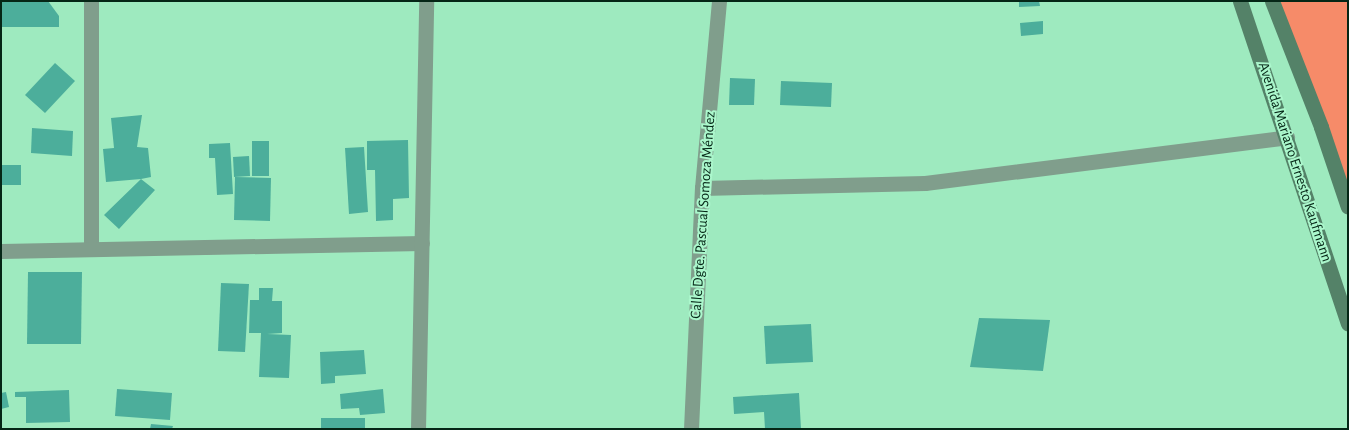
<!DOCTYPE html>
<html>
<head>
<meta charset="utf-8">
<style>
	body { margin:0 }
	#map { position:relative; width:1349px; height:430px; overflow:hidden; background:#9eeabf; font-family:"Alegreya Sans",sans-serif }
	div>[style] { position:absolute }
	.green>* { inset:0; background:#f68b69 }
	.building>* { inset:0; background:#4cae9b }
	.street>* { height:15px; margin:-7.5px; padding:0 7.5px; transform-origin:7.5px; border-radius:7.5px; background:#809e8c }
	.secondary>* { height:15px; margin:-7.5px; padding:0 7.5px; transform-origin:7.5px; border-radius:7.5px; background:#548268 }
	span { translate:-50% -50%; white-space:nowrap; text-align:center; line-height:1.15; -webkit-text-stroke:4px #abf7cc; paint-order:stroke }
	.street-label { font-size:15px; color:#052616 }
	.frame { position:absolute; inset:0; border:2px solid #052616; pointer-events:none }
</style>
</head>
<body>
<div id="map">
	<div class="green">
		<div style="clip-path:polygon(1280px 1px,1348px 1px,1348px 217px,1282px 8px)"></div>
	</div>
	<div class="building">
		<div style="clip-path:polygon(1px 1px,48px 1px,59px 16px,59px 27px,1px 27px)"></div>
		<div style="clip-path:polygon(1019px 1px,1039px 1px,1040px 6px,1019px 7px)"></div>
		<div style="clip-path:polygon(1043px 21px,1043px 34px,1021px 36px,1020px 23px)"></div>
		<div style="clip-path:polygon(55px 63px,75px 81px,45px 113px,25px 95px)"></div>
		<div style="clip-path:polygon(730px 78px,755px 79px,754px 105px,729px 105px)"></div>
		<div style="clip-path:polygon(781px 81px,832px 83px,831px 107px,780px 105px)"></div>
		<div style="clip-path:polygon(142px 115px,137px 147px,148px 148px,151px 177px,141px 179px,155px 190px,119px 229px,104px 215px,141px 179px,106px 182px,103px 149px,114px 148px,111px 118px)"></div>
		<div style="clip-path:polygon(32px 128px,73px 131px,72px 156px,31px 153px)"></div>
		<div style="clip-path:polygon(408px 140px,409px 198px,393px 199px,393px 220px,376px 221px,375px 170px,367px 170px,367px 141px)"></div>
		<div style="clip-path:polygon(252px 141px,269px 141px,269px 176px,252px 176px)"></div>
		<div style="clip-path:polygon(230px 143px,233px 194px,217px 195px,215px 158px,209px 158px,209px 144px)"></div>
		<div style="clip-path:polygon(364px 147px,368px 212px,349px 214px,345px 148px)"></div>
		<div style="clip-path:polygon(249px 156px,250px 176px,234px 177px,233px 157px)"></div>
		<div style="clip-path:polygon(1px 165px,21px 165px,21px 185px,1px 185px)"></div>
		<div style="clip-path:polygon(235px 177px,271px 178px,270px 221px,234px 220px)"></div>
		<div style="clip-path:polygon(28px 272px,82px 272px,81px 344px,27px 344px)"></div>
		<div style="clip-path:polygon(221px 283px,249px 284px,245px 352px,218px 351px)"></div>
		<div style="clip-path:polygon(259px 288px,273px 288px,272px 301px,282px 301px,282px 333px,267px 334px,291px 335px,289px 378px,259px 377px,261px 333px,249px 333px,250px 300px,259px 300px)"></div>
		<div style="clip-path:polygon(979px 318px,1050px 320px,1043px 371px,970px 367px)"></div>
		<div style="clip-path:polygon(811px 324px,813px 362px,766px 364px,764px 326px)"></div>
		<div style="clip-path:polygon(364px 350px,366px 374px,335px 376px,335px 383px,321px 384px,320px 352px)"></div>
		<div style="clip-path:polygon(117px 389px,172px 393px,170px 420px,115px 416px)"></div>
		<div style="clip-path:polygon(383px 389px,385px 413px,360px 415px,359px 408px,341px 409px,340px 394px)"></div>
		<div style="clip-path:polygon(69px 390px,70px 422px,26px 423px,26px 397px,15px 397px,15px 392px)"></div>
		<div style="clip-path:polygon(6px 392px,9px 407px,1px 409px,1px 393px)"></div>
		<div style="clip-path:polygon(799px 393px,801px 429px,765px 429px,764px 412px,734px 414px,733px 397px)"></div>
		<div style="clip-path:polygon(321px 418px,365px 418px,365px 429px,321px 429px)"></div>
		<div style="clip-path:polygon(151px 424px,173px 426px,172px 429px,150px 429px)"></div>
	</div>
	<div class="street">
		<div style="left:702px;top:188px;width:223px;rotate:-1.3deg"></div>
		<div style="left:925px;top:183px;width:365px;rotate:-7.2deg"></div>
		<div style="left:91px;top:249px;width:248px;rotate:-90deg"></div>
		<div style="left:1px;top:251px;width:421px;rotate:-1.1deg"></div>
		<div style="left:418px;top:429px;width:428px;rotate:-88.9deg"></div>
		<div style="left:691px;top:429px;width:241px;rotate:-87.4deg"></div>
		<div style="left:702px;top:188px;width:188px;rotate:-84.8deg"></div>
	</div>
	<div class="secondary">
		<div style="left:1240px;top:1px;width:340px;rotate:71.5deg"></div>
		<div style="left:1272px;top:1px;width:135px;rotate:68.7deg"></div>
		<div style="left:1321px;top:127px;width:84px;rotate:71.4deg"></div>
	</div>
	<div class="street-label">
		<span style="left:1295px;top:162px;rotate:72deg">Avenida Mariano Ernesto Kaufmann</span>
		<span style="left:703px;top:215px;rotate:-86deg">Calle Dgte. Pascual Somoza Méndez</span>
	</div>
	<div class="frame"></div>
</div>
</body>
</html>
